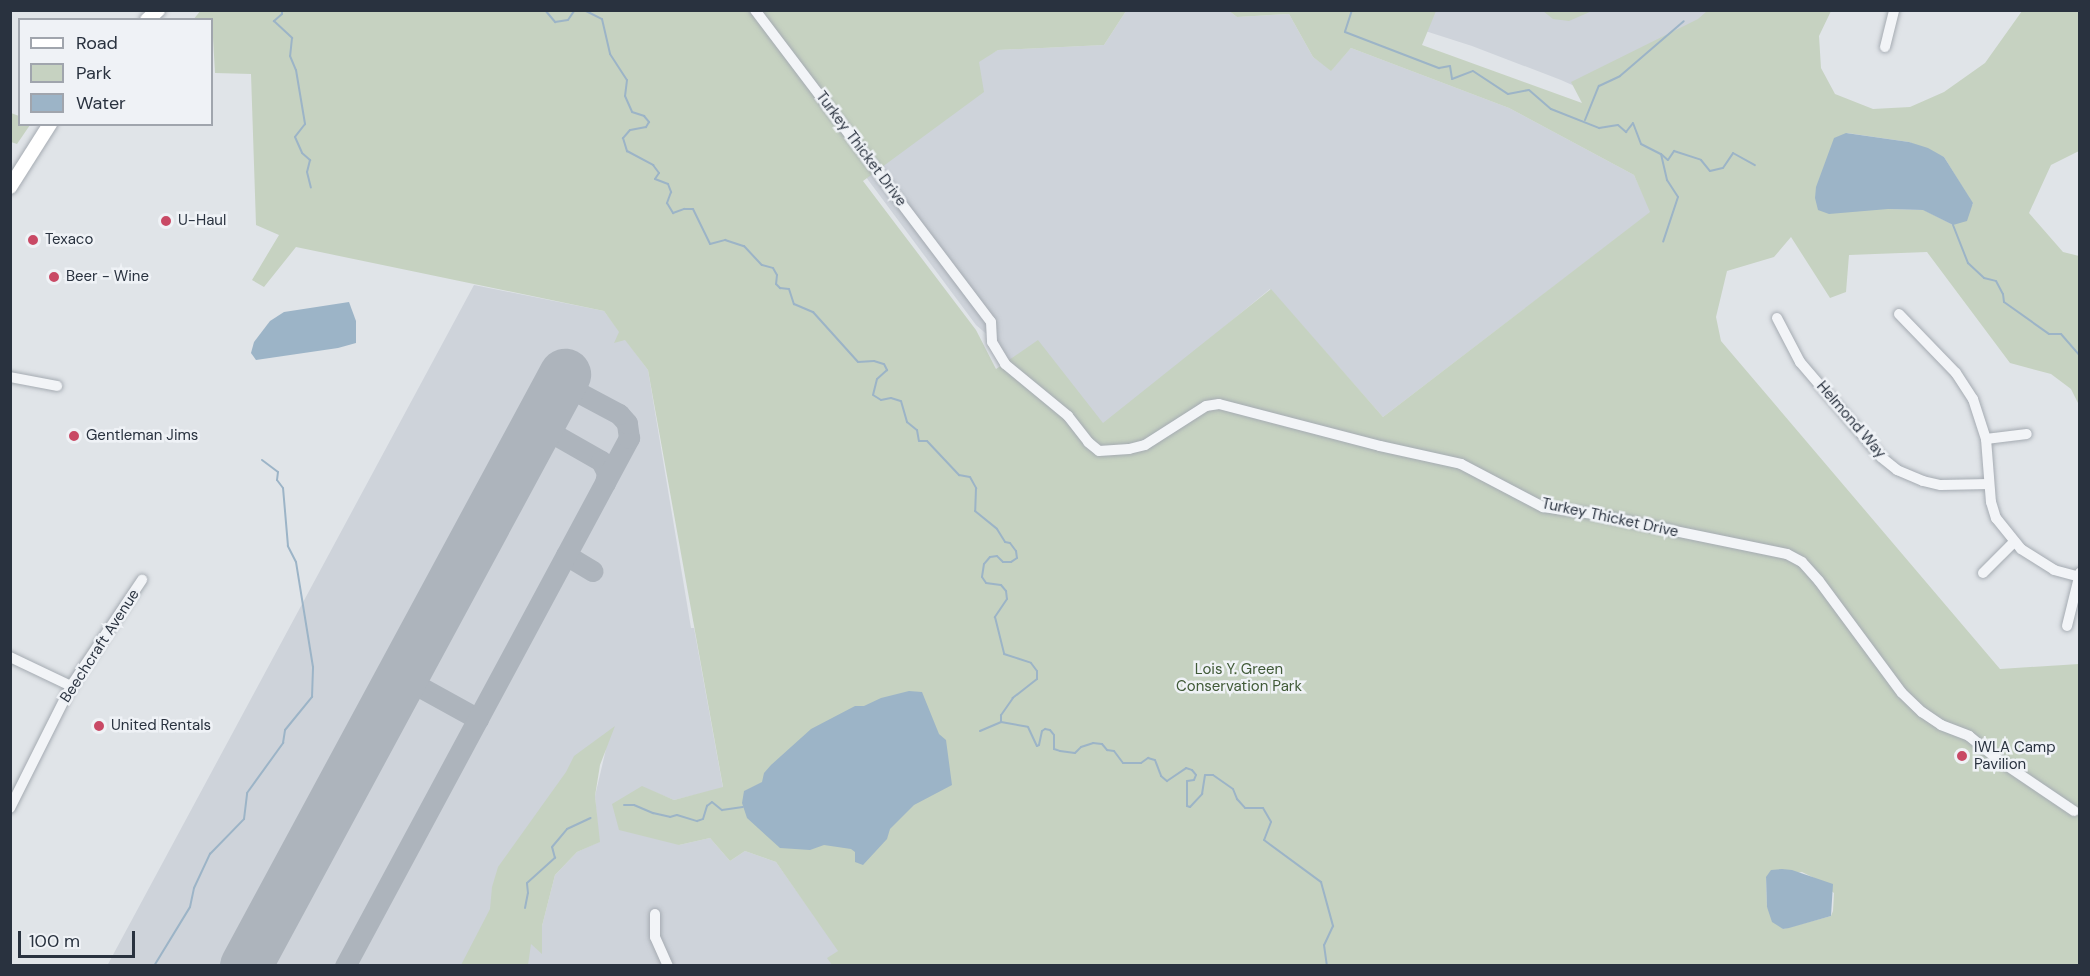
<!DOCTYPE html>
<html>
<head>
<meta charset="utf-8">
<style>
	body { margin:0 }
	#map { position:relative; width:2090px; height:976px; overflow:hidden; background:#e0e4e8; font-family:"DM Sans",sans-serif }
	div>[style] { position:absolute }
	.built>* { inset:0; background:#ced3da }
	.green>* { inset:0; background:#c6d2c1 }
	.water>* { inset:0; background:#9cb4c7 }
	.stream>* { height:2px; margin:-1px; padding:0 1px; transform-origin:1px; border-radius:1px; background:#9cb4c7 }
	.taxiway>* { height:21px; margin:-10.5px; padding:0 10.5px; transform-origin:10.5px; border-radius:10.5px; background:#adb4bc }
	.runway>* { height:52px; margin:-26px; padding:0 26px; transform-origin:26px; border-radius:26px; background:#adb4bc }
	.roads { filter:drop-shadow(0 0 2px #a5abb2) drop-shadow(0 0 2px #a5abb2) }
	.minor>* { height:10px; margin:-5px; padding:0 5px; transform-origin:5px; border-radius:5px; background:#f2f4f7 }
	.major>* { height:14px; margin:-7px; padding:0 7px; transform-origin:7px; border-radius:7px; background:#fff }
	.dots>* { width:16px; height:16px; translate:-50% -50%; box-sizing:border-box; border:3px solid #eff2f6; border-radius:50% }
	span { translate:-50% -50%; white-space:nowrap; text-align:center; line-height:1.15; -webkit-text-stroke:5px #eff2f6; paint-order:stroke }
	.street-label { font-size:15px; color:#29323f }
	.poi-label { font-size:15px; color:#29323f }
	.left { translate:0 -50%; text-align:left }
	.park-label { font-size:15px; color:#405a37 }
	.frame { position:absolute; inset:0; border:12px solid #29323f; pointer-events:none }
	.legend { position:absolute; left:18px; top:18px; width:195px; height:108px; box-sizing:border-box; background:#eff2f6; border:2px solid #a0a5ad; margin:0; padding:8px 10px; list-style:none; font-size:18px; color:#29323f }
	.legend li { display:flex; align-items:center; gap:12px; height:30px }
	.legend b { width:30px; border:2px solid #a0a5ad }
	.scale { position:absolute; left:18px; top:931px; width:117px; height:27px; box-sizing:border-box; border:3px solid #29323f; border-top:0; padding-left:8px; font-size:18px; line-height:21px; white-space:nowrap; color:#29323f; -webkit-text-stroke:4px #eff2f6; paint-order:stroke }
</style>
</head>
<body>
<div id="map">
	<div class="built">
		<div style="clip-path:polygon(1126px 11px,1229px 11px,1237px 17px,1289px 14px,1313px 57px,1331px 70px,1351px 48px,1509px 108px,1634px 175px,1651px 212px,1383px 417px,1270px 289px,1092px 436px,1028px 380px,1003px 353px,997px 343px,976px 325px,834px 134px,998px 50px,1104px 45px)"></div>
		<div style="clip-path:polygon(1363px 11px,1766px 11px,1724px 153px,1561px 80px,1472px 46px)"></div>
		<div style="clip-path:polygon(evenodd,474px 285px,604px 311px,648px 370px,691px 628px,694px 628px,723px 788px,674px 800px,642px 787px,679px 845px,710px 838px,730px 861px,745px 851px,776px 862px,839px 951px,828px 958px,832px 965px,107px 966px,474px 285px,606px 749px,595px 796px,599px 842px,577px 852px,555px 875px,542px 926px,542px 953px,508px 922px,606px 749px)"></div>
	</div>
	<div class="green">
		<div style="clip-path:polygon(evenodd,201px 10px,1126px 11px,1104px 45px,998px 50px,979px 62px,984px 92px,863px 181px,976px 330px,996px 369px,1038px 340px,1103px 423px,1271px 289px,1383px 417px,1650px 212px,1634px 175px,1509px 108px,1351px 48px,1331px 71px,1313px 57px,1289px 14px,1237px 17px,1229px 11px,1436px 11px,1422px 45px,1582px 103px,1571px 82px,1698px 19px,1707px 11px,1831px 11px,1819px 36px,1821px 68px,1835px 94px,1873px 109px,1910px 107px,1944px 92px,1985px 63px,2022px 11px,2079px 11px,2079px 151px,2051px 165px,2029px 213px,2063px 252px,2079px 256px,2079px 405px,2071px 389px,2051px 374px,2010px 363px,1927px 252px,1849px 255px,1846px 292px,1830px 298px,1791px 237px,1774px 257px,1727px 271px,1716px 317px,1721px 341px,2000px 669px,2079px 664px,2079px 965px,832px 965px,827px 958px,838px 951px,776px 862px,745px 851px,730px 861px,710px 838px,679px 845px,619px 830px,612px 804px,642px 786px,674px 800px,723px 787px,648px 370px,625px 340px,614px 343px,619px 332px,604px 311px,296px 247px,264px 287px,252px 280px,279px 235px,256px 225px,251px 74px,215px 73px,212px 20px,193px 20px,201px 10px,1847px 133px,1909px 142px,1944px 157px,1973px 204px,1953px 225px,1924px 210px,1888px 209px,1847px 133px,201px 10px,1802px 872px,1816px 879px,1834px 893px,1833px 911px,1831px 916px,1783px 929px,1767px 907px,1766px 878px,1802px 872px)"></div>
		<div style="clip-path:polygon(1543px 11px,1592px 11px,1569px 21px,1553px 19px)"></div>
		<div style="clip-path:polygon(11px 113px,19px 116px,20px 124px,30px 125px,17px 144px,11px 142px)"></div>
		<div style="clip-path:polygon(615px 726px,600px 765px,595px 796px,600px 842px,577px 852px,555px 875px,542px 926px,542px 954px,531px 944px,528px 965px,461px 965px,490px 909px,492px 887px,498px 867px,566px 772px,574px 756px)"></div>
	</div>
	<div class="water">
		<div style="clip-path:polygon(1846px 133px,1909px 142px,1928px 148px,1944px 157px,1973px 203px,1967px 221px,1953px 225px,1923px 210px,1888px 209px,1829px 214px,1818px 210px,1815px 198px,1816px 187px,1834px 138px)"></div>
		<div style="clip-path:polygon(349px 302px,356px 321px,356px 343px,338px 348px,256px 360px,251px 353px,254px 342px,270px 321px,284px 312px)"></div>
		<div style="clip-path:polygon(909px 691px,922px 692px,939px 734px,946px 740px,952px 785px,914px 805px,890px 829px,887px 839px,863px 865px,855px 862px,855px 852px,851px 849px,824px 845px,810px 850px,780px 848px,747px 818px,742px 803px,744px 791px,762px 782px,764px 773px,771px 765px,811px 729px,855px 706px,864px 706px,881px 698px)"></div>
		<div style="clip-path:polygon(1782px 869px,1792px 870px,1833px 884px,1831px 916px,1789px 928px,1783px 929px,1772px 922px,1767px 907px,1766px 877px,1771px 870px)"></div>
	</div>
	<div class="stream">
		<div style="left:11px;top:10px;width:3px"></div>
		<div style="left:282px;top:10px;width:4px;rotate:90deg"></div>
		<div style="left:282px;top:14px;width:11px;rotate:139deg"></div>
		<div style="left:274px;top:21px;width:25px;rotate:43deg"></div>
		<div style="left:292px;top:38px;width:18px;rotate:96deg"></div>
		<div style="left:290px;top:56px;width:15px;rotate:67deg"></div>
		<div style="left:296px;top:70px;width:55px;rotate:80.5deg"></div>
		<div style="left:305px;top:124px;width:16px;rotate:128deg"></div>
		<div style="left:295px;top:137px;width:17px;rotate:66deg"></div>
		<div style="left:302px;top:153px;width:11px;rotate:41deg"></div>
		<div style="left:310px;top:160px;width:12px;rotate:104deg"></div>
		<div style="left:307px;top:172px;width:16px;rotate:76deg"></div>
		<div style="left:545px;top:10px;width:16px;rotate:50deg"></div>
		<div style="left:555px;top:22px;width:13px;rotate:-9deg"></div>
		<div style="left:568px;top:20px;width:11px;rotate:-56deg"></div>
		<div style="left:574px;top:11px;width:12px"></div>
		<div style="left:586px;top:11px;width:18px;rotate:27deg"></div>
		<div style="left:602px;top:19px;width:36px;rotate:77deg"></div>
		<div style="left:610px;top:54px;width:31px;rotate:57deg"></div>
		<div style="left:627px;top:80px;width:16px;rotate:97deg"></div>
		<div style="left:625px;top:96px;width:17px;rotate:66deg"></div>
		<div style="left:632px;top:112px;width:13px;rotate:18deg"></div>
		<div style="left:644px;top:116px;width:8px;rotate:50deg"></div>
		<div style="left:649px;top:122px;width:6px;rotate:121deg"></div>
		<div style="left:646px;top:127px;width:16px;rotate:169deg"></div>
		<div style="left:630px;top:130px;width:11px;rotate:131deg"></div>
		<div style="left:623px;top:138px;width:14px;rotate:73deg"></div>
		<div style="left:627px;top:151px;width:30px;rotate:28deg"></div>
		<div style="left:653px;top:165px;width:10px;rotate:53deg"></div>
		<div style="left:659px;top:173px;width:7px;rotate:124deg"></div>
		<div style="left:655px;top:179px;width:14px;rotate:21deg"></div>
		<div style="left:668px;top:184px;width:9px;rotate:69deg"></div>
		<div style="left:671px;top:192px;width:12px;rotate:110deg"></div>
		<div style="left:667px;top:203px;width:12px;rotate:59deg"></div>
		<div style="left:673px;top:213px;width:12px;rotate:-20deg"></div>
		<div style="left:684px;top:209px;width:9px"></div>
		<div style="left:693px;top:209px;width:39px;rotate:64deg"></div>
		<div style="left:710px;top:244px;width:16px;rotate:-15deg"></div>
		<div style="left:725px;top:240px;width:20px;rotate:18deg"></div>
		<div style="left:744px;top:246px;width:26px;rotate:47deg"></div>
		<div style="left:762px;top:265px;width:11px;rotate:15deg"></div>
		<div style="left:773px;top:268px;width:8px;rotate:60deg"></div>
		<div style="left:777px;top:275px;width:9px;rotate:96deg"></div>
		<div style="left:776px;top:284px;width:6px;rotate:45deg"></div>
		<div style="left:780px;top:288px;width:9px;rotate:6deg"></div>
		<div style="left:789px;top:289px;width:16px;rotate:72deg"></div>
		<div style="left:794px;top:304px;width:21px;rotate:23deg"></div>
		<div style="left:813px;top:312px;width:67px;rotate:48deg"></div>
		<div style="left:858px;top:362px;width:16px;rotate:-4deg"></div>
		<div style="left:874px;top:361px;width:10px;rotate:17deg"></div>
		<div style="left:884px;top:364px;width:7px;rotate:63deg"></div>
		<div style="left:887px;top:370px;width:13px;rotate:138deg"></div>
		<div style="left:877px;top:379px;width:16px;rotate:104deg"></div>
		<div style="left:873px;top:395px;width:9px;rotate:32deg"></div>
		<div style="left:881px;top:400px;width:10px;rotate:-11deg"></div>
		<div style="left:891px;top:398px;width:10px;rotate:17deg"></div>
		<div style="left:901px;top:401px;width:22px;rotate:74deg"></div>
		<div style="left:907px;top:422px;width:13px;rotate:39deg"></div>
		<div style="left:917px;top:430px;width:11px;rotate:80deg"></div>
		<div style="left:919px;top:441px;width:8px"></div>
		<div style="left:927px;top:441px;width:47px;rotate:46.7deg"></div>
		<div style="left:959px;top:475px;width:11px;rotate:10deg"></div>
		<div style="left:970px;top:477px;width:13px;rotate:61deg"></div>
		<div style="left:976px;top:488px;width:23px;rotate:92deg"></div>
		<div style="left:975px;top:511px;width:28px;rotate:39deg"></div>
		<div style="left:997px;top:529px;width:15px;rotate:58deg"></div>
		<div style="left:1005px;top:542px;width:5px;rotate:11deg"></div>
		<div style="left:1010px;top:543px;width:10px;rotate:53deg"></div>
		<div style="left:1016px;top:551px;width:7px;rotate:82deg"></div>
		<div style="left:1017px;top:558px;width:7px;rotate:146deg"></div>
		<div style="left:1011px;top:562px;width:8px;rotate:180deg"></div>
		<div style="left:1003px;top:562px;width:8px;rotate:-135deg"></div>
		<div style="left:997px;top:556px;width:7px;rotate:172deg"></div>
		<div style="left:990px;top:557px;width:9px;rotate:131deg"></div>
		<div style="left:984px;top:564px;width:13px;rotate:99deg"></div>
		<div style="left:982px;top:577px;width:7px;rotate:56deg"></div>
		<div style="left:986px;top:583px;width:15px;rotate:8deg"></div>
		<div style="left:1001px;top:585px;width:8px;rotate:50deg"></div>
		<div style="left:1006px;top:591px;width:8px;rotate:83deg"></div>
		<div style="left:1007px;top:599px;width:22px;rotate:124deg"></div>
		<div style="left:995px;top:617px;width:38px;rotate:76deg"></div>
		<div style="left:1004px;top:654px;width:28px;rotate:18deg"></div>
		<div style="left:1031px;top:663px;width:10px;rotate:53deg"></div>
		<div style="left:1037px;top:671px;width:8px;rotate:90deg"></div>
		<div style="left:1037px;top:679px;width:31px;rotate:142deg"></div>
		<div style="left:1013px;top:698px;width:21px;rotate:125deg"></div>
		<div style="left:1001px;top:715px;width:7px;rotate:90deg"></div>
		<div style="left:1001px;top:722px;width:27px;rotate:10deg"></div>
		<div style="left:1028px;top:727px;width:21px;rotate:65deg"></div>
		<div style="left:1037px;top:746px;width:2px;rotate:-27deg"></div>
		<div style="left:1039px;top:745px;width:14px;rotate:-78deg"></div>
		<div style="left:1042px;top:731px;width:4px;rotate:-34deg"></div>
		<div style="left:1045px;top:729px;width:5px;rotate:11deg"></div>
		<div style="left:1050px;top:730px;width:6px;rotate:51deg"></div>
		<div style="left:1054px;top:735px;width:14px;rotate:90deg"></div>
		<div style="left:1054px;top:749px;width:6px;rotate:18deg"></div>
		<div style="left:1060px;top:751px;width:15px;rotate:8deg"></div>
		<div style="left:1075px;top:753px;width:8px;rotate:-45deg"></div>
		<div style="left:1081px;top:747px;width:13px;rotate:-18deg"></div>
		<div style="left:1093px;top:743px;width:9px;rotate:6deg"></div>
		<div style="left:1102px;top:744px;width:8px;rotate:50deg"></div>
		<div style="left:1107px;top:750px;width:7px;rotate:8deg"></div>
		<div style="left:1114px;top:751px;width:15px;rotate:53deg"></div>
		<div style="left:1123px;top:763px;width:18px"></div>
		<div style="left:1141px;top:763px;width:9px;rotate:-36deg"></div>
		<div style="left:1148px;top:758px;width:7px;rotate:16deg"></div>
		<div style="left:1155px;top:760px;width:17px;rotate:69deg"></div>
		<div style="left:1161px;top:776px;width:8px;rotate:40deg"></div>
		<div style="left:1167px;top:781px;width:23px;rotate:-34deg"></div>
		<div style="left:1186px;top:768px;width:6px;rotate:18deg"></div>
		<div style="left:1192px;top:770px;width:6px;rotate:51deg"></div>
		<div style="left:1196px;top:775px;width:5px;rotate:112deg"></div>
		<div style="left:1194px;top:780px;width:7px;rotate:172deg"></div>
		<div style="left:1187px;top:781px;width:25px;rotate:90deg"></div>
		<div style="left:1187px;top:806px;width:3px;rotate:18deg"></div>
		<div style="left:1190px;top:807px;width:18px;rotate:-47deg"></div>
		<div style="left:1202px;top:794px;width:19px;rotate:-81deg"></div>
		<div style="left:1205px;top:775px;width:8px"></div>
		<div style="left:1213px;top:775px;width:24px;rotate:35deg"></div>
		<div style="left:1233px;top:789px;width:11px;rotate:68deg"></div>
		<div style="left:1237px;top:799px;width:12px;rotate:48deg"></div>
		<div style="left:1245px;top:808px;width:18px"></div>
		<div style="left:1263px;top:808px;width:16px;rotate:60deg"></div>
		<div style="left:1271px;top:822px;width:19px;rotate:111deg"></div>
		<div style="left:1264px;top:840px;width:71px;rotate:36.4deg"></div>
		<div style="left:1321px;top:882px;width:46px;rotate:74.7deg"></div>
		<div style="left:1333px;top:926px;width:21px;rotate:115deg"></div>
		<div style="left:1324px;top:945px;width:21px;rotate:82deg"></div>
		<div style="left:1352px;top:10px;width:23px;rotate:108deg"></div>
		<div style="left:1345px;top:32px;width:101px;rotate:21deg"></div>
		<div style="left:1439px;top:68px;width:11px;rotate:-10deg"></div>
		<div style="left:1450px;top:66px;width:13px;rotate:81deg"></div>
		<div style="left:1452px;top:79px;width:22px;rotate:-21deg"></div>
		<div style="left:1473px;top:71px;width:42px;rotate:33.3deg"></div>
		<div style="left:1508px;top:94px;width:21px;rotate:-11deg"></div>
		<div style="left:1529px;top:90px;width:29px;rotate:41deg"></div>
		<div style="left:1551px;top:109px;width:52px;rotate:21.6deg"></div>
		<div style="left:1599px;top:128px;width:19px;rotate:-9deg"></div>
		<div style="left:1618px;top:125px;width:11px;rotate:41deg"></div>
		<div style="left:1626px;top:132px;width:11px;rotate:-52deg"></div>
		<div style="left:1633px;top:123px;width:22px;rotate:69deg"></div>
		<div style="left:1641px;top:144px;width:22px;rotate:27deg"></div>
		<div style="left:1661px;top:154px;width:27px;rotate:77deg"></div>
		<div style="left:1667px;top:180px;width:20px;rotate:57deg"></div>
		<div style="left:1678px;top:197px;width:47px;rotate:108.4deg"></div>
		<div style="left:1585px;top:120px;width:37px;rotate:-68deg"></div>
		<div style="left:1599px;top:86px;width:23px;rotate:-25deg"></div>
		<div style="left:1620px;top:76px;width:84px;rotate:-40.7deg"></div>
		<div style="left:1661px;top:154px;width:9px;rotate:41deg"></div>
		<div style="left:1668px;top:160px;width:11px;rotate:-56deg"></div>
		<div style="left:1674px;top:151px;width:28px;rotate:18deg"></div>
		<div style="left:1701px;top:160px;width:14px;rotate:51deg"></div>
		<div style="left:1710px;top:171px;width:13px;rotate:-13deg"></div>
		<div style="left:1723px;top:168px;width:18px;rotate:-56deg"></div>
		<div style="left:1733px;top:153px;width:25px;rotate:29deg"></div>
		<div style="left:1953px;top:225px;width:41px;rotate:68.5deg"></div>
		<div style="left:1968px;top:263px;width:22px;rotate:43deg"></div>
		<div style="left:1984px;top:278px;width:12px;rotate:14deg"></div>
		<div style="left:1996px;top:281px;width:15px;rotate:62deg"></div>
		<div style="left:2003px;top:294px;width:8px;rotate:83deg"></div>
		<div style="left:2004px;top:302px;width:55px;rotate:35.4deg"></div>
		<div style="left:2049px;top:334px;width:12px"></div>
		<div style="left:2061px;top:334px;width:29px;rotate:49deg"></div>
		<div style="left:980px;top:731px;width:23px;rotate:-23deg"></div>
		<div style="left:624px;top:805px;width:10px"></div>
		<div style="left:634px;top:805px;width:21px;rotate:23deg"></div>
		<div style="left:653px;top:813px;width:17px;rotate:13deg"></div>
		<div style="left:670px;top:817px;width:7px;rotate:-16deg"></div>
		<div style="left:677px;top:815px;width:21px;rotate:17deg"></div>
		<div style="left:697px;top:821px;width:6px;rotate:-18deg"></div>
		<div style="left:703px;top:819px;width:14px;rotate:-73deg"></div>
		<div style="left:707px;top:806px;width:6px;rotate:-39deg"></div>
		<div style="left:712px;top:802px;width:13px;rotate:39deg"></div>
		<div style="left:722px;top:810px;width:21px;rotate:-8deg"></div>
		<div style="left:525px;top:908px;width:15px;rotate:-79deg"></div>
		<div style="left:528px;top:893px;width:10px;rotate:-96deg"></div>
		<div style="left:527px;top:883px;width:38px;rotate:-42deg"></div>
		<div style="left:555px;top:858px;width:11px;rotate:-105deg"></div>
		<div style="left:552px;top:847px;width:23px;rotate:-50deg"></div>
		<div style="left:567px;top:829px;width:26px;rotate:-25deg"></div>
		<div style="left:154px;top:966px;width:69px;rotate:-58.6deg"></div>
		<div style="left:190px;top:907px;width:19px;rotate:-78deg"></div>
		<div style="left:194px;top:888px;width:38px;rotate:-65deg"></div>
		<div style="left:210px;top:854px;width:49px;rotate:-45.8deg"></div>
		<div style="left:244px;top:819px;width:26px;rotate:-83deg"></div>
		<div style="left:247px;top:793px;width:62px;rotate:-54.2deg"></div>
		<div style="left:283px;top:743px;width:13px;rotate:-81deg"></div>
		<div style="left:285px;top:730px;width:43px;rotate:-50.7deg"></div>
		<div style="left:312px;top:697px;width:30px;rotate:-88deg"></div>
		<div style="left:313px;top:667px;width:106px;rotate:-99.2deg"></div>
		<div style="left:296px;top:562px;width:18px;rotate:-117deg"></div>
		<div style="left:288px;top:546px;width:58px;rotate:-94.9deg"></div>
		<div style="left:283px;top:488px;width:10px;rotate:-127deg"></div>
		<div style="left:277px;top:480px;width:8px;rotate:-83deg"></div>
		<div style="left:278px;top:472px;width:20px;rotate:-143deg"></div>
	</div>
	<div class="taxiway">
		<div style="left:538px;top:425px;width:73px;rotate:29.7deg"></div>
		<div style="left:601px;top:461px;width:13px;rotate:63deg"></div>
		<div style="left:607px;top:473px;width:10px;rotate:101deg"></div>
		<div style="left:566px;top:555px;width:31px;rotate:31deg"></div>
		<div style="left:402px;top:677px;width:87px;rotate:28.9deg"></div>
		<div style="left:345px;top:966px;width:600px;rotate:-61.73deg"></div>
		<div style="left:629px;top:438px;width:15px;rotate:-98deg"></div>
		<div style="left:627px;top:423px;width:12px;rotate:-132deg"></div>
		<div style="left:619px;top:414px;width:66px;rotate:-151.9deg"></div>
	</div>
	<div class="runway">
		<div style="left:246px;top:966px;width:672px;rotate:-61.64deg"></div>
	</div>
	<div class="roads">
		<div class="minor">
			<div style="left:755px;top:10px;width:391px;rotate:52.9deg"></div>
			<div style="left:991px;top:322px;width:20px;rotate:87deg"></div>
			<div style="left:992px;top:342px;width:26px;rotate:59deg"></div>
			<div style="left:1005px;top:364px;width:82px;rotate:39.5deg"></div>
			<div style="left:1068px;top:416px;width:33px;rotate:52deg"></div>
			<div style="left:1088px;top:442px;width:14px;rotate:39deg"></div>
			<div style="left:1099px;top:451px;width:30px;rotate:-4deg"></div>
			<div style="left:1129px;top:449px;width:16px;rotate:-14deg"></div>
			<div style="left:1145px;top:445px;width:72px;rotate:-32.6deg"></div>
			<div style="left:1206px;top:406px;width:13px;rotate:-9deg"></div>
			<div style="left:1219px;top:404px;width:166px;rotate:14.6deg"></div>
			<div style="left:1380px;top:446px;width:83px;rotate:12.5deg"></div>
			<div style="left:1461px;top:464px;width:93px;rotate:27.7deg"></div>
			<div style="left:1543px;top:507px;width:49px;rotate:8.1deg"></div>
			<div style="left:1592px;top:514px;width:199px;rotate:11.6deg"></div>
			<div style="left:1787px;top:554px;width:17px;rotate:28deg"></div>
			<div style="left:1802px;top:562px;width:25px;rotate:48deg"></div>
			<div style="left:1819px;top:581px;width:139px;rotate:53.5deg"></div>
			<div style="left:1902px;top:693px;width:28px;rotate:44deg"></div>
			<div style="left:1922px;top:712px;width:23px;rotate:34deg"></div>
			<div style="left:1941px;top:725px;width:30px;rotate:21deg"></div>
			<div style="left:1969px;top:736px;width:36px;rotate:39deg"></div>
			<div style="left:1997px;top:759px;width:93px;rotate:34deg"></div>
			<div style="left:1885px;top:47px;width:38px;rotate:-76deg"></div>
			<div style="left:1899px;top:314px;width:82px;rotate:46deg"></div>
			<div style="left:1956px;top:373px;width:31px;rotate:57deg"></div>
			<div style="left:1973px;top:399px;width:42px;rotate:72deg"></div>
			<div style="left:1986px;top:439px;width:63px;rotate:85.5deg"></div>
			<div style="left:1991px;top:502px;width:17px;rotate:73deg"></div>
			<div style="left:1996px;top:518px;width:40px;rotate:51deg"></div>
			<div style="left:2021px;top:549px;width:39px;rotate:32deg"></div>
			<div style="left:2054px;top:570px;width:27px;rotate:15deg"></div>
			<div style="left:1777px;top:318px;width:50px;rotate:62.4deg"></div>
			<div style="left:1800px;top:362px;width:125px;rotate:49.5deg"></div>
			<div style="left:1881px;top:457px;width:21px;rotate:39deg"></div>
			<div style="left:1897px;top:470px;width:28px;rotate:23deg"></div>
			<div style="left:1923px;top:481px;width:18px;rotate:13deg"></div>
			<div style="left:1941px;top:485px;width:48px;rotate:-1.2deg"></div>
			<div style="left:10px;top:377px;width:48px;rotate:10.8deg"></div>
			<div style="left:1986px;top:439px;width:41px;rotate:-7deg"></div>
			<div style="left:1983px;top:573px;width:44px;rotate:-45deg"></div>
			<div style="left:2067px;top:626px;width:55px;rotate:-76.2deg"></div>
			<div style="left:10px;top:657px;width:68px;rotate:25.4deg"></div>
			<div style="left:10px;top:808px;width:136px;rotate:-63.4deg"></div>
			<div style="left:71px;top:686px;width:128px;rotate:-56.2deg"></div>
			<div style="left:655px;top:914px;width:23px;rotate:90deg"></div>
			<div style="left:655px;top:937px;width:32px;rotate:66deg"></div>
		</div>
		<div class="major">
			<div style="left:147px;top:20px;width:15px;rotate:-42deg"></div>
			<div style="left:10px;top:187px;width:75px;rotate:-57.6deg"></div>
		</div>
	</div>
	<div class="dots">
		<div style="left:166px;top:221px;background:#c94965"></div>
		<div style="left:33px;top:240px;background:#c94965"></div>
		<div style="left:54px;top:277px;background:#c94965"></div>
		<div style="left:74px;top:436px;background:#c94965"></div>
		<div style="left:99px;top:726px;background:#c94965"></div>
		<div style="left:1962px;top:756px;background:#c94965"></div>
	</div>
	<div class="street-label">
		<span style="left:861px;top:149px;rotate:53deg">Turkey Thicket Drive</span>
		<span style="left:1851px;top:420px;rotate:49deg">Helmond Way</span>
		<span style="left:1610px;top:518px;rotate:12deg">Turkey Thicket Drive</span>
		<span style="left:100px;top:646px;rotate:-57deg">Beechcraft Avenue</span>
	</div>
	<div class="poi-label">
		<span class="left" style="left:178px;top:221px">U-Haul</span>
		<span class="left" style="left:45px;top:240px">Texaco</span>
		<span class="left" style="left:66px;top:277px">Beer - Wine</span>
		<span class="left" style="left:86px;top:436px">Gentleman Jims</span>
		<span class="left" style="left:111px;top:726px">United Rentals</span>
		<span class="left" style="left:1974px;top:756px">IWLA Camp<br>Pavilion</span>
	</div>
	<div class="park-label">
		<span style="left:1239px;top:678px">Lois Y. Green<br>Conservation Park</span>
	</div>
	<div class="frame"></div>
	<ul class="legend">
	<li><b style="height:8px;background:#fff"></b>Road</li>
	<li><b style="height:16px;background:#c6d2c1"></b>Park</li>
	<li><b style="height:16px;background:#9cb4c7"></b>Water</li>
	</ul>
	<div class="scale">100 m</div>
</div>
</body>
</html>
